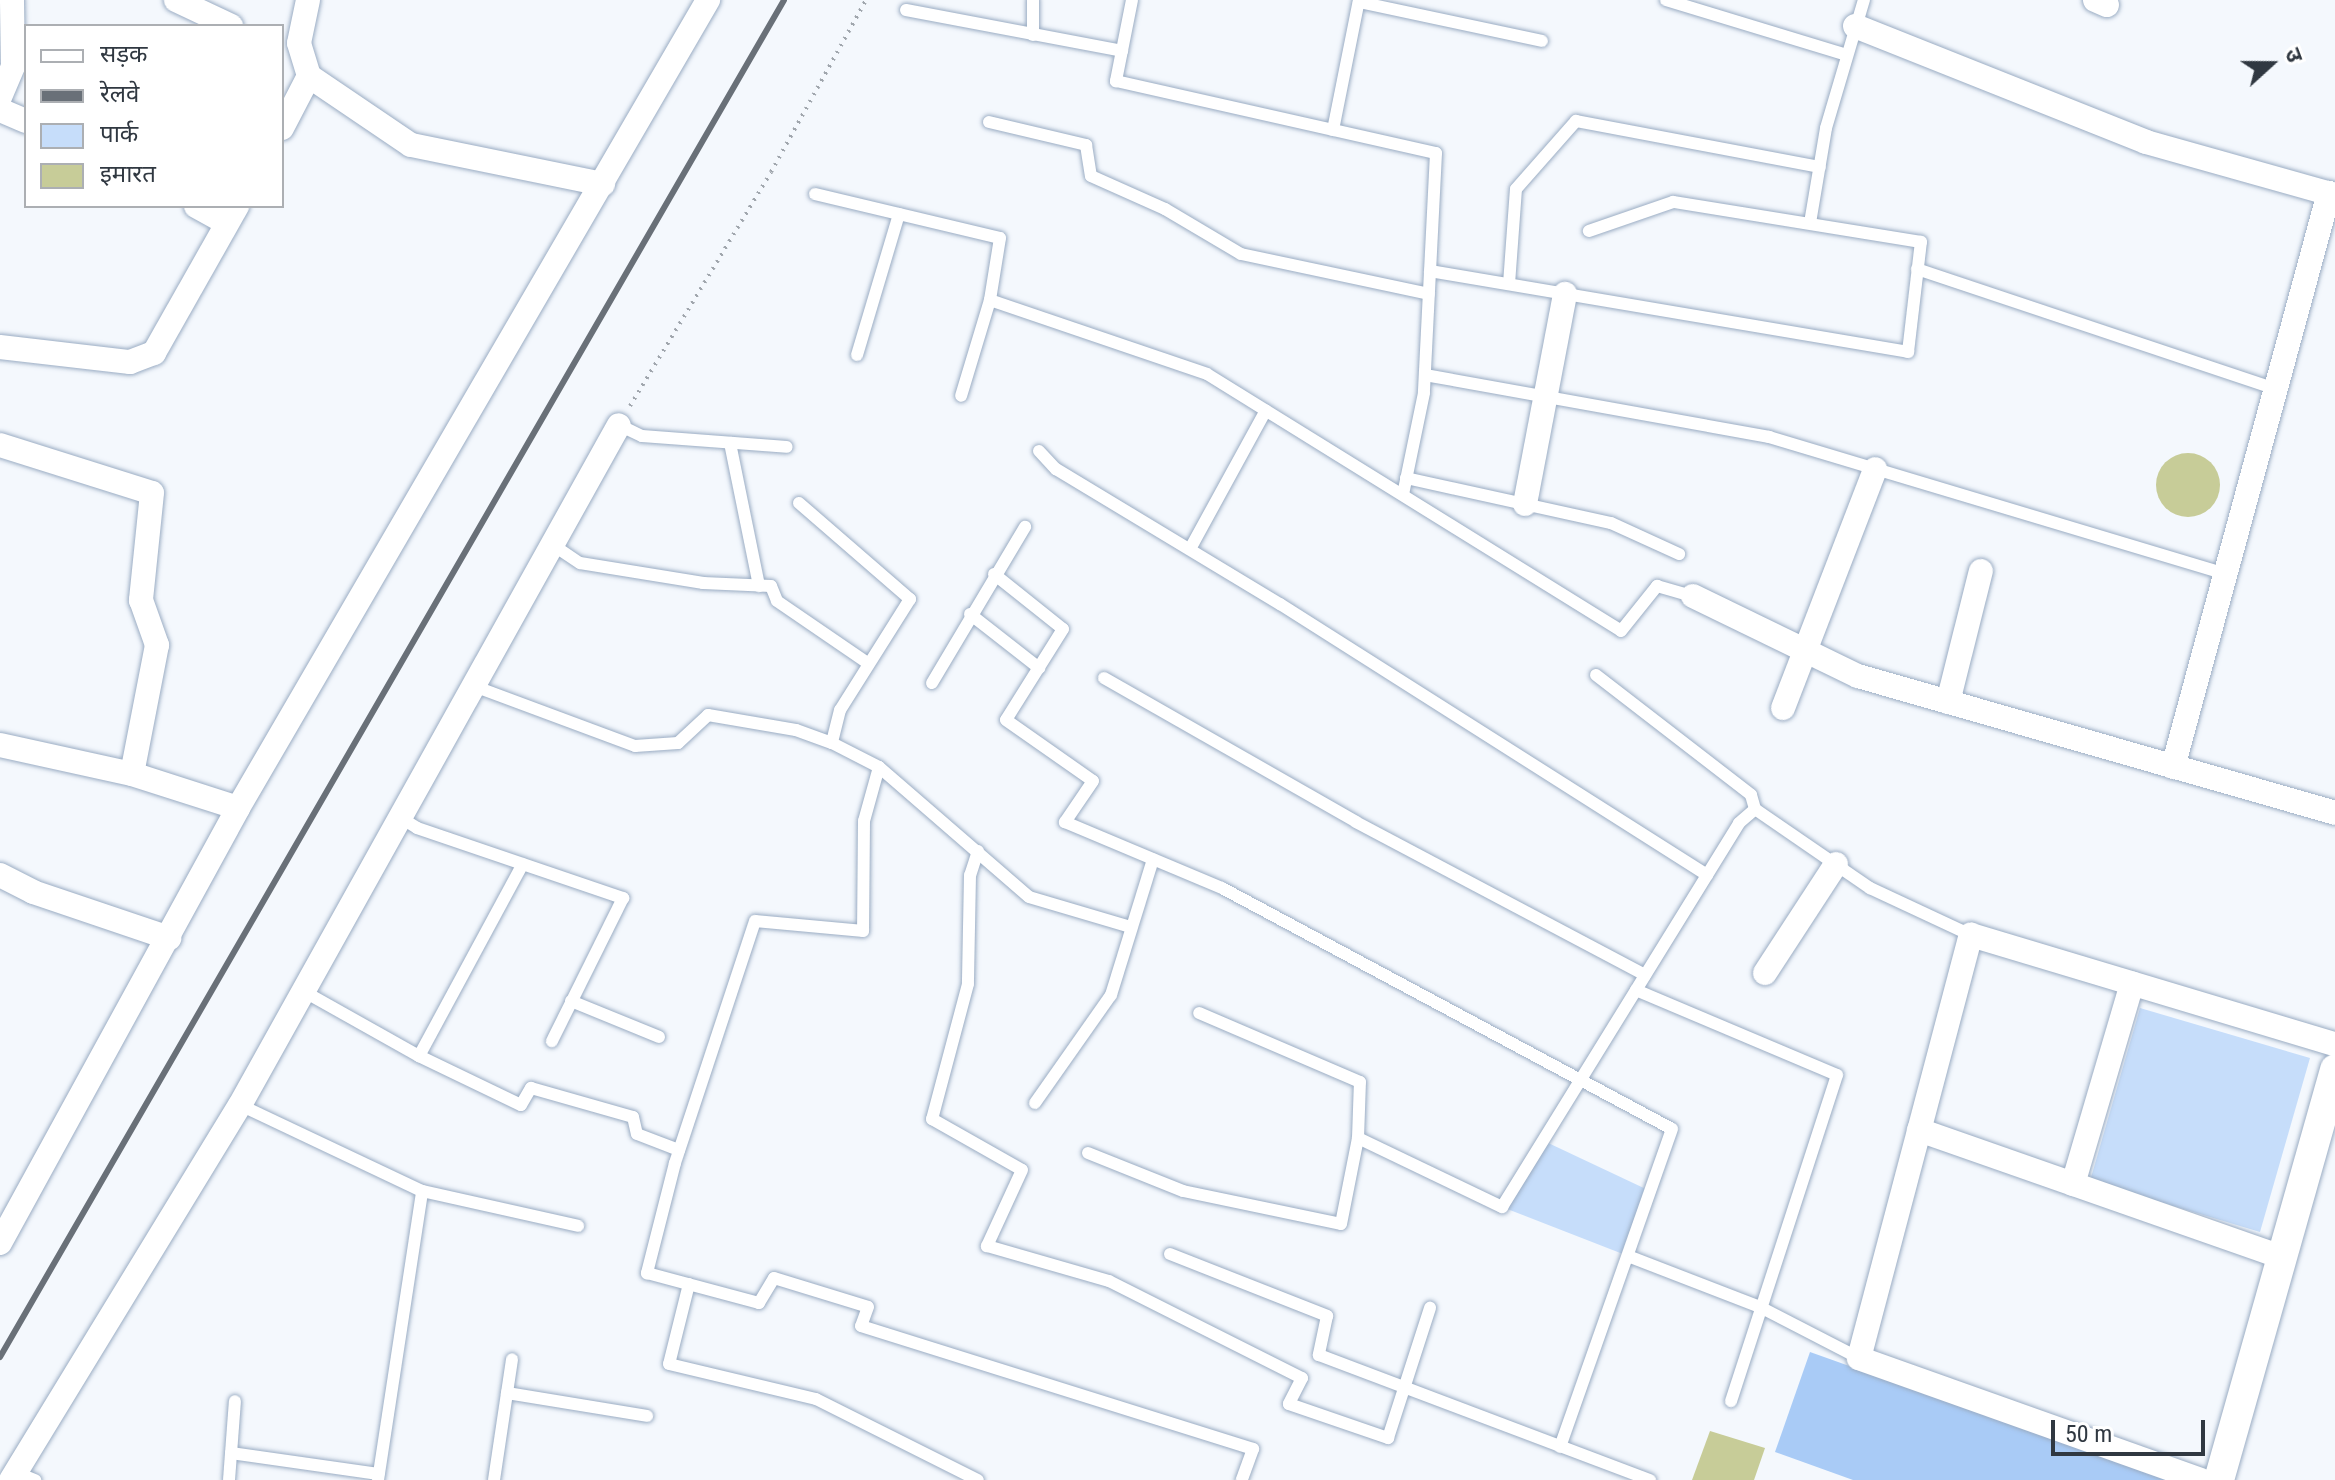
<!DOCTYPE html>
<html>
<head>
<meta charset="utf-8">
<style>
	body { margin:0 }
	#map { position:relative; width:2335px; height:1480px; overflow:hidden; background:#f4f8fd; font-family:"Roboto Condensed","Noto Sans Devanagari",sans-serif }
	div>[style] { position:absolute }
	.green>* { inset:0; background:#c6ddfa }
	.forest>* { inset:0; background:#a9cbf6 }
	.building>* { inset:0; background:#c7cc98 }
	.round { border-radius:50% }
	.path>* { height:4px; margin-top:-2px; transform-origin:0; background:repeating-linear-gradient(90deg,#a0a6ad 0 2px,transparent 0 8px) }
	.roads { filter:drop-shadow(0 0 2px #9aacc3) drop-shadow(0 0 2px #9aacc3) }
	.service>* { height:12px; margin:-6px; padding:0 6px; transform-origin:6px; border-radius:6px; background:#fff }
	.minor>* { height:24px; margin:-12px; padding:0 12px; transform-origin:12px; border-radius:12px; background:#fff }
	.tertiary>* { height:30px; margin:-15px; padding:0 15px; transform-origin:15px; border-radius:15px; background:#fff }
	.rail>* { height:6px; margin:-3px; padding:0 3px; transform-origin:3px; border-radius:3px; background:#697078 }
	span { translate:-50% -50%; white-space:nowrap; text-align:center; line-height:1.15; -webkit-text-stroke:7px #fff; paint-order:stroke }
	.legend { position:absolute; left:24px; top:24px; width:260px; height:184px; box-sizing:border-box; background:#fff; border:2px solid #acafb3; margin:0; padding:10px 14px; list-style:none; font-size:24px; color:#303841 }
	.legend li { display:flex; align-items:center; gap:16px; height:40px }
	.legend b { width:40px; border:2px solid #acafb3 }
	.north { position:absolute; left:2231px; top:24px; width:80px; height:80px; -webkit-text-stroke:6px #fff; paint-order:stroke; rotate:69deg; font-size:22px; font-weight:700; line-height:32px; text-align:center; color:#303841 }
	.north::after { content:''; display:block; margin:auto; width:28px; height:36px; background:#303841; clip-path:polygon(50% 0,100% 100%,50% 72%,0 100%) }
	.scale { position:absolute; left:2051px; top:1420px; width:154px; height:36px; box-sizing:border-box; border:4px solid #303841; border-top:0; padding-left:10px; font-size:24px; line-height:28px; white-space:nowrap; color:#303841; -webkit-text-stroke:6px #fff; paint-order:stroke }
</style>
</head>
<body>
<div id="map">
	<div class="green">
		<div style="clip-path:polygon(2140px 1008px,2310px 1058px,2260px 1232px,2090px 1181px)"></div>
		<div style="clip-path:polygon(1544px 1141px,1648px 1190px,1628px 1256px,1502px 1207px)"></div>
	</div>
	<div class="forest">
		<div style="clip-path:polygon(1810px 1352px,2170px 1480px,1853px 1480px,1775px 1452px)"></div>
	</div>
	<div class="building">
		<div class="round" style="left:2156px;top:453px;width:64px;height:64px"></div>
		<div style="clip-path:polygon(1710px 1431px,1765px 1448px,1754px 1480px,1692px 1480px)"></div>
	</div>
	<div class="path">
		<div style="left:630px;top:406px;width:273px;rotate:-58.9deg"></div>
		<div style="left:771px;top:172px;width:196px;rotate:-61.1deg"></div>
	</div>
	<div class="roads">
		<div class="service">
			<div style="left:1132px;top:0;width:83px;rotate:101.2deg"></div>
			<div style="left:1116px;top:81px;width:328px;rotate:12.7deg"></div>
			<div style="left:1436px;top:153px;width:240px;rotate:92.9deg"></div>
			<div style="left:1424px;top:393px;width:103px;rotate:101.7deg"></div>
			<div style="left:1666px;top:0;width:189px;rotate:16.9deg"></div>
			<div style="left:1359px;top:2px;width:187px;rotate:12deg"></div>
			<div style="left:906px;top:10px;width:220px;rotate:10.7deg"></div>
			<div style="left:1033px;top:35px;width:35px;rotate:-90deg"></div>
			<div style="left:989px;top:122px;width:100px;rotate:13.3deg"></div>
			<div style="left:1086px;top:145px;width:31px;rotate:81deg"></div>
			<div style="left:1091px;top:176px;width:81px;rotate:24deg"></div>
			<div style="left:1165px;top:209px;width:88px;rotate:30.6deg"></div>
			<div style="left:1241px;top:254px;width:192px;rotate:12deg"></div>
			<div style="left:1333px;top:130px;width:133px;rotate:-78.7deg"></div>
			<div style="left:815px;top:194px;width:190px;rotate:13.4deg"></div>
			<div style="left:1000px;top:238px;width:63px;rotate:99.2deg"></div>
			<div style="left:990px;top:300px;width:100px;rotate:106.8deg"></div>
			<div style="left:1810px;top:223px;width:96px;rotate:-80.4deg"></div>
			<div style="left:1826px;top:128px;width:134px;rotate:-73.5deg"></div>
			<div style="left:1917px;top:269px;width:379px;rotate:18.5deg"></div>
			<div style="left:1430px;top:271px;width:485px;rotate:9.6deg"></div>
			<div style="left:1908px;top:352px;width:111px;rotate:-83.3deg"></div>
			<div style="left:1921px;top:242px;width:251px;rotate:-170.8deg"></div>
			<div style="left:1673px;top:202px;width:89px;rotate:161deg"></div>
			<div style="left:1509px;top:284px;width:95px;rotate:-85.8deg"></div>
			<div style="left:1516px;top:189px;width:91px;rotate:-48.6deg"></div>
			<div style="left:1576px;top:121px;width:248px;rotate:10.7deg"></div>
			<div style="left:990px;top:300px;width:229px;rotate:18.8deg"></div>
			<div style="left:1207px;top:374px;width:487px;rotate:31.8deg"></div>
			<div style="left:1621px;top:631px;width:58px;rotate:-51.3deg"></div>
			<div style="left:1657px;top:586px;width:37px;rotate:16deg"></div>
			<div style="left:857px;top:355px;width:147px;rotate:-73.4deg"></div>
			<div style="left:1425px;top:375px;width:350px;rotate:10.2deg"></div>
			<div style="left:1769px;top:437px;width:477px;rotate:16.7deg"></div>
			<div style="left:619px;top:425px;width:25px;rotate:26deg"></div>
			<div style="left:642px;top:436px;width:145px;rotate:4.3deg"></div>
			<div style="left:730px;top:443px;width:146px;rotate:78.5deg"></div>
			<div style="left:1039px;top:451px;width:25px;rotate:47deg"></div>
			<div style="left:1056px;top:469px;width:262px;rotate:31.1deg"></div>
			<div style="left:1280px;top:604px;width:506px;rotate:32.4deg"></div>
			<div style="left:1406px;top:478px;width:210px;rotate:12.4deg"></div>
			<div style="left:1611px;top:523px;width:75px;rotate:24.5deg"></div>
			<div style="left:799px;top:503px;width:147px;rotate:40.9deg"></div>
			<div style="left:910px;top:599px;width:131px;rotate:122.2deg"></div>
			<div style="left:840px;top:710px;width:34px;rotate:104deg"></div>
			<div style="left:550px;top:543px;width:36px;rotate:34deg"></div>
			<div style="left:580px;top:563px;width:125px;rotate:9.2deg"></div>
			<div style="left:703px;top:583px;width:68px;rotate:2.5deg"></div>
			<div style="left:771px;top:586px;width:16px;rotate:68deg"></div>
			<div style="left:777px;top:601px;width:108px;rotate:34.4deg"></div>
			<div style="left:1190px;top:549px;width:158px;rotate:-61.3deg"></div>
			<div style="left:994px;top:574px;width:88px;rotate:38.6deg"></div>
			<div style="left:1063px;top:629px;width:107px;rotate:122.1deg"></div>
			<div style="left:1006px;top:720px;width:106px;rotate:35deg"></div>
			<div style="left:1093px;top:781px;width:50px;rotate:124.3deg"></div>
			<div style="left:1065px;top:822px;width:170px;rotate:22.8deg"></div>
			<div style="left:1222px;top:888px;width:510px;rotate:28.17deg"></div>
			<div style="left:1672px;top:1129px;width:337px;rotate:109.4deg"></div>
			<div style="left:970px;top:614px;width:88px;rotate:38deg"></div>
			<div style="left:1596px;top:675px;width:196px;rotate:37.7deg"></div>
			<div style="left:1751px;top:795px;width:15px;rotate:74deg"></div>
			<div style="left:1755px;top:809px;width:140px;rotate:34.5deg"></div>
			<div style="left:1870px;top:888px;width:111px;rotate:25deg"></div>
			<div style="left:1104px;top:678px;width:290px;rotate:29.7deg"></div>
			<div style="left:1356px;top:822px;width:327px;rotate:27.9deg"></div>
			<div style="left:932px;top:683px;width:182px;rotate:-59.2deg"></div>
			<div style="left:471px;top:685px;width:175px;rotate:20.4deg"></div>
			<div style="left:635px;top:746px;width:43px;rotate:-4deg"></div>
			<div style="left:678px;top:743px;width:41px;rotate:-43deg"></div>
			<div style="left:708px;top:715px;width:89px;rotate:9.7deg"></div>
			<div style="left:796px;top:730px;width:38px;rotate:20deg"></div>
			<div style="left:832px;top:743px;width:53px;rotate:27.1deg"></div>
			<div style="left:879px;top:767px;width:198px;rotate:40.9deg"></div>
			<div style="left:1029px;top:897px;width:105px;rotate:16.5deg"></div>
			<div style="left:879px;top:767px;width:56px;rotate:105.5deg"></div>
			<div style="left:864px;top:821px;width:110px;rotate:90.5deg"></div>
			<div style="left:863px;top:931px;width:108px;rotate:-174.7deg"></div>
			<div style="left:755px;top:921px;width:255px;rotate:108.3deg"></div>
			<div style="left:675px;top:1163px;width:114px;rotate:104.3deg"></div>
			<div style="left:647px;top:1273px;width:116px;rotate:15deg"></div>
			<div style="left:759px;top:1303px;width:29px;rotate:-59deg"></div>
			<div style="left:774px;top:1278px;width:98px;rotate:17.1deg"></div>
			<div style="left:868px;top:1307px;width:20px;rotate:110deg"></div>
			<div style="left:861px;top:1326px;width:411px;rotate:17.4deg"></div>
			<div style="left:1253px;top:1449px;width:33px;rotate:110deg"></div>
			<div style="left:398px;top:816px;width:22px;rotate:32deg"></div>
			<div style="left:417px;top:828px;width:218px;rotate:18.8deg"></div>
			<div style="left:623px;top:898px;width:160px;rotate:116.4deg"></div>
			<div style="left:978px;top:851px;width:25px;rotate:108deg"></div>
			<div style="left:970px;top:875px;width:109px;rotate:91.1deg"></div>
			<div style="left:968px;top:984px;width:140px;rotate:104.9deg"></div>
			<div style="left:932px;top:1119px;width:103px;rotate:29.5deg"></div>
			<div style="left:1022px;top:1170px;width:84px;rotate:114.7deg"></div>
			<div style="left:987px;top:1246px;width:127px;rotate:16deg"></div>
			<div style="left:1109px;top:1281px;width:216px;rotate:26.7deg"></div>
			<div style="left:1302px;top:1378px;width:29px;rotate:117deg"></div>
			<div style="left:1289px;top:1404px;width:105px;rotate:19deg"></div>
			<div style="left:1388px;top:1438px;width:137px;rotate:-72.1deg"></div>
			<div style="left:1636px;top:990px;width:218px;rotate:22.9deg"></div>
			<div style="left:1837px;top:1075px;width:343px;rotate:108deg"></div>
			<div style="left:303px;top:991px;width:133px;rotate:29.3deg"></div>
			<div style="left:419px;top:1056px;width:113px;rotate:25.7deg"></div>
			<div style="left:521px;top:1105px;width:20px;rotate:-60deg"></div>
			<div style="left:531px;top:1088px;width:106px;rotate:15.9deg"></div>
			<div style="left:633px;top:1117px;width:17px;rotate:77deg"></div>
			<div style="left:637px;top:1134px;width:45px;rotate:20.9deg"></div>
			<div style="left:571px;top:1001px;width:95px;rotate:22.2deg"></div>
			<div style="left:419px;top:1056px;width:218px;rotate:-61.6deg"></div>
			<div style="left:1035px;top:1103px;width:132px;rotate:-54.9deg"></div>
			<div style="left:1111px;top:995px;width:142px;rotate:-72.8deg"></div>
			<div style="left:240px;top:1105px;width:201px;rotate:25.3deg"></div>
			<div style="left:422px;top:1191px;width:160px;rotate:12.6deg"></div>
			<div style="left:1358px;top:1138px;width:160px;rotate:25.6deg"></div>
			<div style="left:1502px;top:1207px;width:451px;rotate:-58.3deg"></div>
			<div style="left:1739px;top:823px;width:21px;rotate:-41deg"></div>
			<div style="left:1088px;top:1153px;width:102px;rotate:21.8deg"></div>
			<div style="left:1183px;top:1191px;width:161px;rotate:11.8deg"></div>
			<div style="left:1341px;top:1224px;width:88px;rotate:-78.8deg"></div>
			<div style="left:1358px;top:1138px;width:56px;rotate:-88deg"></div>
			<div style="left:1360px;top:1082px;width:175px;rotate:-156.8deg"></div>
			<div style="left:1170px;top:1254px;width:169px;rotate:21.5deg"></div>
			<div style="left:1327px;top:1316px;width:40px;rotate:102deg"></div>
			<div style="left:1319px;top:1355px;width:354px;rotate:20.7deg"></div>
			<div style="left:1628px;top:1256px;width:142px;rotate:21.1deg"></div>
			<div style="left:1760px;top:1307px;width:111px;rotate:27.3deg"></div>
			<div style="left:689px;top:1284px;width:82px;rotate:104deg"></div>
			<div style="left:669px;top:1364px;width:151px;rotate:13.4deg"></div>
			<div style="left:816px;top:1399px;width:181px;rotate:26.6deg"></div>
			<div style="left:507px;top:1393px;width:142px;rotate:9.3deg"></div>
			<div style="left:231px;top:1453px;width:149px;rotate:8.1deg"></div>
			<div style="left:15px;top:1472px;width:22px;rotate:22deg"></div>
			<div style="left:229px;top:1480px;width:79px;rotate:-85.7deg"></div>
			<div style="left:378px;top:1480px;width:292px;rotate:-81.3deg"></div>
			<div style="left:494px;top:1480px;width:122px;rotate:-81.5deg"></div>
		</div>
		<div class="minor">
			<div style="left:176px;top:0;width:61px;rotate:25.3deg"></div>
			<div style="left:2095px;top:0;width:13px;rotate:23deg"></div>
			<div style="left:1855px;top:26px;width:313px;rotate:21.7deg"></div>
			<div style="left:2146px;top:142px;width:196px;rotate:15.7deg"></div>
			<div style="left:309px;top:76px;width:123px;rotate:34.1deg"></div>
			<div style="left:411px;top:145px;width:196px;rotate:11.5deg"></div>
			<div style="left:0;top:97px;width:34px;rotate:-67deg"></div>
			<div style="left:13px;top:66px;width:66px;rotate:-90.9deg"></div>
			<div style="left:0;top:110px;width:28px;rotate:23deg"></div>
			<div style="left:282px;top:128px;width:59px;rotate:-62.6deg"></div>
			<div style="left:309px;top:76px;width:34px;rotate:-107deg"></div>
			<div style="left:299px;top:43px;width:44px;rotate:-78.2deg"></div>
			<div style="left:196px;top:206px;width:35px;rotate:29deg"></div>
			<div style="left:0;top:347px;width:131px;rotate:6.6deg"></div>
			<div style="left:130px;top:362px;width:26px;rotate:-21deg"></div>
			<div style="left:154px;top:353px;width:169px;rotate:-60.5deg"></div>
			<div style="left:0;top:445px;width:159px;rotate:17.5deg"></div>
			<div style="left:152px;top:493px;width:108px;rotate:95.9deg"></div>
			<div style="left:141px;top:600px;width:48px;rotate:70.4deg"></div>
			<div style="left:157px;top:645px;width:131px;rotate:101deg"></div>
			<div style="left:132px;top:774px;width:111px;rotate:17.8deg"></div>
			<div style="left:1525px;top:504px;width:214px;rotate:-79.2deg"></div>
			<div style="left:1693px;top:596px;width:183px;rotate:25.9deg"></div>
			<div style="left:1858px;top:676px;width:496px;rotate:16deg"></div>
			<div style="left:1948px;top:702px;width:135px;rotate:-75.9deg"></div>
			<div style="left:1783px;top:708px;width:256px;rotate:-68.9deg"></div>
			<div style="left:0;top:745px;width:135px;rotate:12.4deg"></div>
			<div style="left:2173px;top:767px;width:595px;rotate:-74.8deg"></div>
			<div style="left:0;top:875px;width:37px;rotate:27deg"></div>
			<div style="left:33px;top:892px;width:144px;rotate:18.7deg"></div>
			<div style="left:1765px;top:973px;width:130px;rotate:-56.9deg"></div>
			<div style="left:1919px;top:1130px;width:385px;rotate:19.3deg"></div>
			<div style="left:2073px;top:1184px;width:209px;rotate:-73.6deg"></div>
			<div style="left:0;top:1243px;width:496px;rotate:-61.3deg"></div>
			<div style="left:238px;top:808px;width:935px;rotate:-59.81deg"></div>
			<div style="left:11px;top:1480px;width:439px;rotate:-58.6deg"></div>
			<div style="left:240px;top:1105px;width:778px;rotate:-60.87deg"></div>
			<div style="left:2201px;top:1480px;width:363px;rotate:-160.4deg"></div>
			<div style="left:1859px;top:1358px;width:438px;rotate:-75.2deg"></div>
			<div style="left:1971px;top:935px;width:380px;rotate:16.7deg"></div>
		</div>
		<div class="tertiary">
			<div style="left:2219px;top:1480px;width:427px;rotate:-74.2deg"></div>
		</div>
	</div>
	<div class="rail">
		<div style="left:0;top:1357px;width:1567px;rotate:-59.98deg"></div>
	</div>
	<ul class="legend">
	<li><b style="height:10px;background:#fff"></b>सड़क</li>
	<li><b style="height:10px;background:#697078"></b>रेलवे</li>
	<li><b style="height:22px;background:#c6ddfa"></b>पार्क</li>
	<li><b style="height:22px;background:#c7cc98"></b>इमारत</li>
	</ul>
	<div class="north">उ</div>
	<div class="scale">50 m</div>
</div>
</body>
</html>
